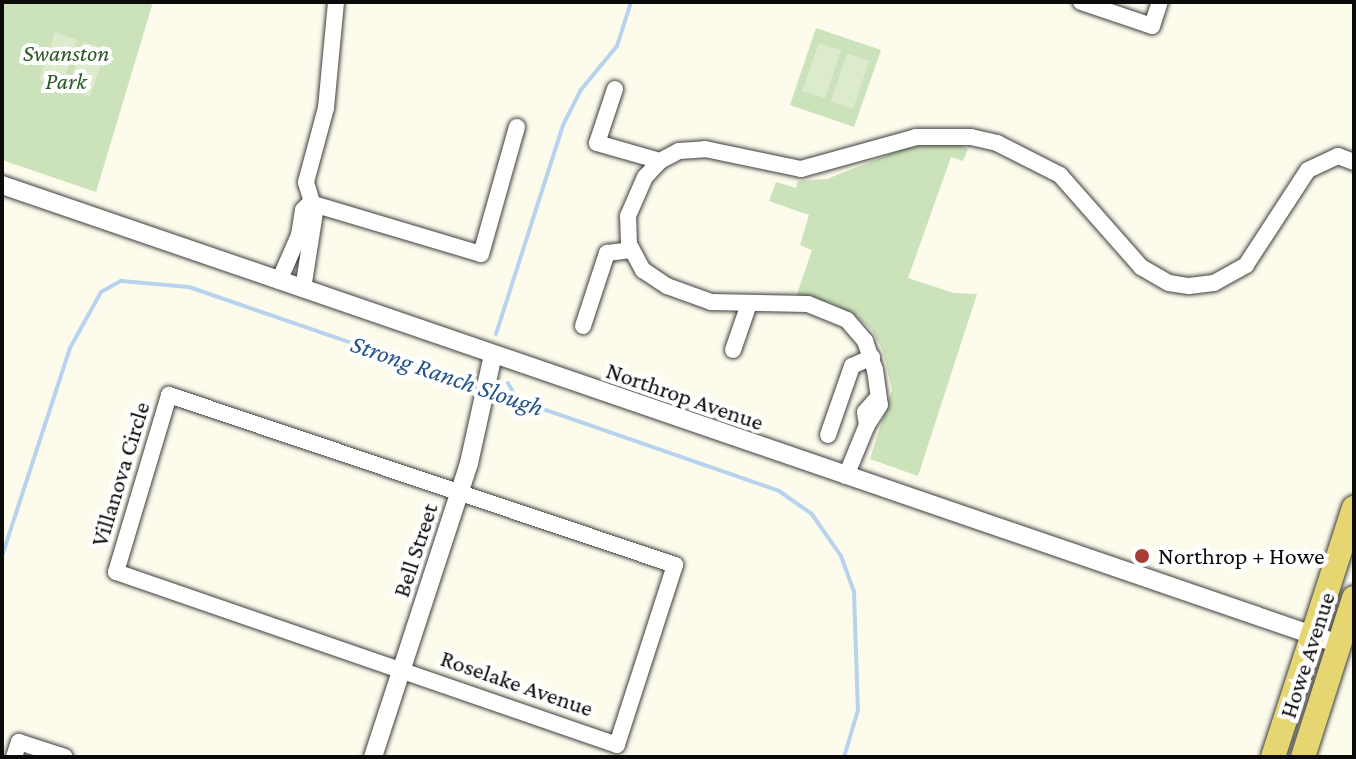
<!DOCTYPE html>
<html>
<head>
<meta charset="utf-8">
<style>
	body { margin:0 }
	#map { position:relative; width:1356px; height:759px; overflow:hidden; background:#fcfbec; font-family:"Crimson Pro",serif }
	div>[style] { position:absolute }
	.green>* { inset:0; background:#cbe2ba }
	.pitch>* { inset:0; background:#dcebcb }
	.stream>* { height:4px; margin:-2px; padding:0 2px; transform-origin:2px; border-radius:2px; background:#b7d3ed }
	.roads { filter:drop-shadow(0 0 2px #3e3e3e) drop-shadow(0 0 2px #3e3e3e) }
	.minor>* { height:16px; margin:-8px; padding:0 8px; transform-origin:8px; border-radius:8px; background:#fff }
	.tertiary>* { height:18px; margin:-9px; padding:0 9px; transform-origin:9px; border-radius:9px; background:#fff }
	.primary>* { height:24px; margin:-12px; padding:0 12px; transform-origin:12px; border-radius:12px; background:#e6d672 }
	.dots>* { width:22px; height:22px; translate:-50% -50%; box-sizing:border-box; border:4px solid #fff; border-radius:50% }
	span { translate:-50% -50%; white-space:nowrap; text-align:center; line-height:1.15; -webkit-text-stroke:8px #fff; paint-order:stroke }
	.park-label { font-size:24px; color:#2a5a25; font-style:italic }
	.street-label { font-size:24px; color:#0b0b0b }
	.poi-label { font-size:24px; color:#0b0b0b }
	.left { translate:0 -50%; text-align:left }
	.water-label { font-size:26px; color:#25558c; font-style:italic }
	.frame { position:absolute; inset:0; border:4px solid #0b0b0b; pointer-events:none }
</style>
</head>
<body>
<div id="map">
	<div class="green">
		<div style="clip-path:polygon(2px 2px,153px 2px,96px 192px,2px 160px)"></div>
		<div style="clip-path:polygon(816px 28px,881px 50px,854px 127px,790px 105px)"></div>
		<div style="clip-path:polygon(958px 143px,968px 149px,963px 161px,951px 157px,908px 278px,954px 293px,977px 294px,918px 476px,870px 459px,892px 390px,883px 351px,872px 330px,852px 313px,830px 302px,796px 297px,812px 250px,800px 245px,809px 215px,769px 201px,776px 182px,796px 188px,798px 181px,827px 179px,908px 147px)"></div>
	</div>
	<div class="pitch">
		<div style="clip-path:polygon(55px 32px,77px 40px,61px 88px,39px 80px)"></div>
		<div style="clip-path:polygon(84px 42px,106px 49px,90px 97px,68px 90px)"></div>
		<div style="clip-path:polygon(819px 43px,841px 50px,825px 98px,802px 91px)"></div>
		<div style="clip-path:polygon(847px 53px,869px 61px,853px 109px,831px 101px)"></div>
	</div>
	<div class="stream">
		<div style="left:496px;top:334px;width:219px;rotate:-72.2deg"></div>
		<div style="left:563px;top:125px;width:38px;rotate:-63deg"></div>
		<div style="left:580px;top:91px;width:58px;rotate:-50.6deg"></div>
		<div style="left:617px;top:46px;width:46px;rotate:-72.3deg"></div>
		<div style="left:508px;top:383px;width:21px;rotate:61deg"></div>
		<div style="left:491px;top:391px;width:305px;rotate:19.1deg"></div>
		<div style="left:779px;top:491px;width:39px;rotate:35deg"></div>
		<div style="left:811px;top:513px;width:52px;rotate:55.1deg"></div>
		<div style="left:841px;top:556px;width:38px;rotate:70deg"></div>
		<div style="left:854px;top:592px;width:118px;rotate:88.1deg"></div>
		<div style="left:858px;top:710px;width:49px;rotate:106.6deg"></div>
		<div style="left:2px;top:556px;width:219px;rotate:-71.9deg"></div>
		<div style="left:70px;top:348px;width:64px;rotate:-61deg"></div>
		<div style="left:101px;top:292px;width:23px;rotate:-29deg"></div>
		<div style="left:121px;top:281px;width:68px;rotate:5deg"></div>
		<div style="left:189px;top:287px;width:307px;rotate:19deg"></div>
	</div>
	<div class="roads">
		<div class="minor">
			<div style="left:1081px;top:2px;width:75px;rotate:18.7deg"></div>
			<div style="left:1152px;top:26px;width:25px;rotate:-72deg"></div>
			<div style="left:615px;top:89px;width:57px;rotate:108.4deg"></div>
			<div style="left:597px;top:143px;width:66px;rotate:15.9deg"></div>
			<div style="left:660px;top:161px;width:21px;rotate:-28deg"></div>
			<div style="left:679px;top:151px;width:26px;rotate:-4deg"></div>
			<div style="left:705px;top:149px;width:98px;rotate:11.8deg"></div>
			<div style="left:801px;top:169px;width:119px;rotate:-15.5deg"></div>
			<div style="left:916px;top:137px;width:55px"></div>
			<div style="left:971px;top:137px;width:27px;rotate:13deg"></div>
			<div style="left:997px;top:143px;width:71px;rotate:26.9deg"></div>
			<div style="left:1060px;top:175px;width:123px;rotate:48.6deg"></div>
			<div style="left:1141px;top:267px;width:32px;rotate:30deg"></div>
			<div style="left:1169px;top:283px;width:20px;rotate:9deg"></div>
			<div style="left:1189px;top:286px;width:25px;rotate:-7deg"></div>
			<div style="left:1214px;top:283px;width:37px;rotate:-29deg"></div>
			<div style="left:1246px;top:265px;width:113px;rotate:-56.9deg"></div>
			<div style="left:1308px;top:170px;width:33px;rotate:-25deg"></div>
			<div style="left:1338px;top:156px;width:17px;rotate:21deg"></div>
			<div style="left:660px;top:161px;width:22px;rotate:133deg"></div>
			<div style="left:645px;top:177px;width:43px;rotate:113.6deg"></div>
			<div style="left:628px;top:216px;width:28px;rotate:88deg"></div>
			<div style="left:629px;top:244px;width:30px;rotate:62deg"></div>
			<div style="left:643px;top:270px;width:29px;rotate:34deg"></div>
			<div style="left:667px;top:286px;width:47px;rotate:20deg"></div>
			<div style="left:711px;top:302px;width:97px;rotate:1.2deg"></div>
			<div style="left:808px;top:304px;width:42px;rotate:22.3deg"></div>
			<div style="left:847px;top:320px;width:28px;rotate:49deg"></div>
			<div style="left:865px;top:341px;width:31px;rotate:71deg"></div>
			<div style="left:875px;top:370px;width:35px;rotate:82deg"></div>
			<div style="left:880px;top:405px;width:24px;rotate:123deg"></div>
			<div style="left:310px;top:203px;width:178px;rotate:16.6deg"></div>
			<div style="left:481px;top:254px;width:132px;rotate:-74.2deg"></div>
			<div style="left:279px;top:281px;width:50px;rotate:-66.5deg"></div>
			<div style="left:299px;top:235px;width:25px;rotate:-81deg"></div>
			<div style="left:303px;top:210px;width:10px;rotate:-45deg"></div>
			<div style="left:303px;top:289px;width:78px;rotate:-81.1deg"></div>
			<div style="left:315px;top:212px;width:31px;rotate:-107deg"></div>
			<div style="left:306px;top:182px;width:77px;rotate:-74.9deg"></div>
			<div style="left:326px;top:108px;width:106px;rotate:-84.6deg"></div>
			<div style="left:583px;top:326px;width:77px;rotate:-71.8deg"></div>
			<div style="left:607px;top:253px;width:24px;rotate:-7deg"></div>
			<div style="left:733px;top:350px;width:49px;rotate:-70.8deg"></div>
			<div style="left:169px;top:395px;width:534px;rotate:18.57deg"></div>
			<div style="left:675px;top:565px;width:189px;rotate:107.9deg"></div>
			<div style="left:617px;top:745px;width:530px;rotate:-160.95deg"></div>
			<div style="left:116px;top:572px;width:185px;rotate:-73.3deg"></div>
			<div style="left:828px;top:435px;width:73px;rotate:-70.8deg"></div>
			<div style="left:852px;top:366px;width:22px;rotate:-24deg"></div>
			<div style="left:846px;top:476px;width:55px;rotate:-67.6deg"></div>
			<div style="left:867px;top:425px;width:13px;rotate:-99deg"></div>
			<div style="left:865px;top:412px;width:18px;rotate:-49deg"></div>
			<div style="left:14px;top:757px;width:16px;rotate:-72deg"></div>
			<div style="left:19px;top:742px;width:48px;rotate:18.1deg"></div>
		</div>
		<div class="tertiary">
			<div style="left:2px;top:185px;width:1414px;rotate:18.95deg"></div>
			<div style="left:373px;top:757px;width:309px;rotate:-71.9deg"></div>
			<div style="left:469px;top:463px;width:111px;rotate:-77.5deg"></div>
		</div>
		<div class="primary">
			<div style="left:1273px;top:757px;width:262px;rotate:-72deg"></div>
			<div style="left:1303px;top:757px;width:167px;rotate:-72.2deg"></div>
		</div>
	</div>
	<div class="dots">
		<div style="left:1142px;top:556px;background:#a83c36"></div>
	</div>
	<div class="park-label">
		<span style="left:66px;top:67px">Swanston<br>Park</span>
	</div>
	<div class="street-label">
		<span style="left:685px;top:396px;rotate:19deg">Northrop Avenue</span>
		<span style="left:120px;top:474px;rotate:-73deg">Villanova Circle</span>
		<span style="left:415px;top:550px;rotate:-72deg">Bell Street</span>
		<span style="left:1307px;top:655px;rotate:-72deg">Howe Avenue</span>
		<span style="left:517px;top:683px;rotate:19deg">Roselake Avenue</span>
	</div>
	<div class="poi-label">
		<span class="left" style="left:1158px;top:556px">Northrop + Howe</span>
	</div>
	<div class="water-label">
		<span style="left:447px;top:376px;rotate:19deg">Strong Ranch Slough</span>
	</div>
	<div class="frame"></div>
</div>
</body>
</html>
